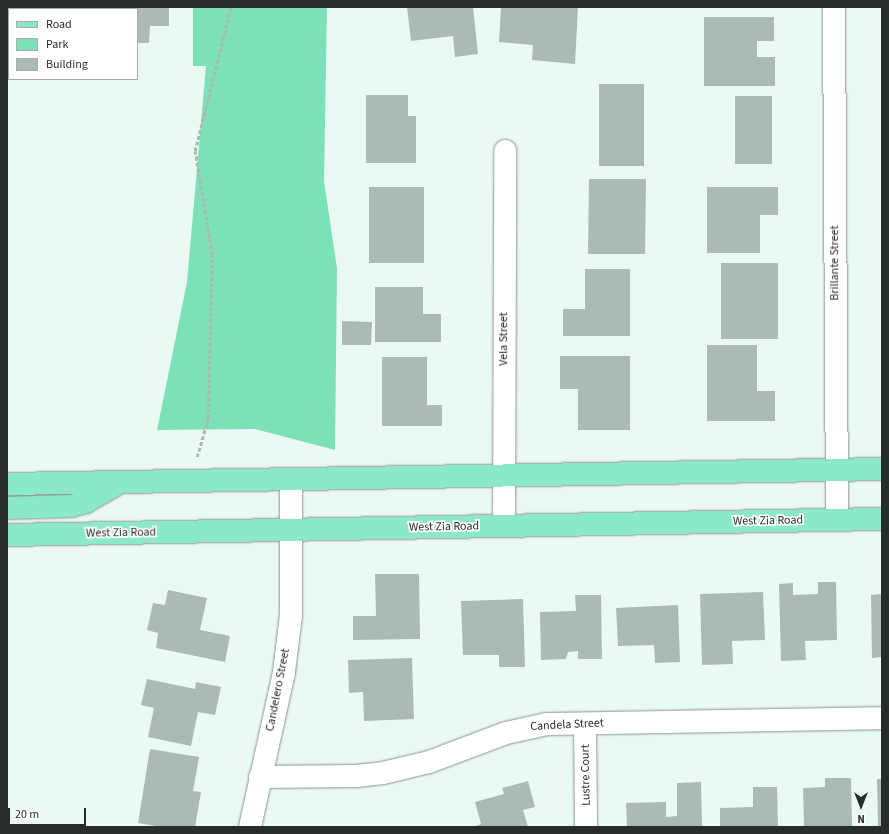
<!DOCTYPE html>
<html>
<head>
<meta charset="utf-8">
<style>
	body { margin:0 }
	#map { position:relative; width:889px; height:834px; overflow:hidden; background:#eafaf3; font-family:"Source Sans 3",sans-serif }
	div>[style] { position:absolute }
	.green>* { inset:0; background:#7de1b8 }
	.building>* { inset:0; background:#abbab3 }
	.path>* { height:2.5px; margin-top:-1.25px; transform-origin:0; background:repeating-linear-gradient(90deg,#abb8b2 0 4px,transparent 0 6px) }
	.roads { filter:drop-shadow(0 0 1px #88968f) drop-shadow(0 0 1px #88968f) }
	.minor>* { height:22px; margin:-11px; padding:0 11px; transform-origin:11px; border-radius:11px; background:#fff }
	.major>* { height:22px; margin:-11px; padding:0 11px; transform-origin:11px; border-radius:11px; background:#8be9ca }
	span { translate:-50% -50%; white-space:nowrap; text-align:center; line-height:1.15; -webkit-text-stroke:3.5px #fff; paint-order:stroke }
	.street-label { font-size:12px; color:#272d2a }
	.frame { position:absolute; inset:0; border:8px solid #272d2a; pointer-events:none }
	.legend { position:absolute; left:8px; top:8px; width:130px; height:72px; box-sizing:border-box; background:#fff; border:1px solid #a9abaa; margin:0; padding:5px 7px; list-style:none; font-size:12px; color:#272d2a }
	.legend li { display:flex; align-items:center; gap:8px; height:20px }
	.legend b { width:20px; border:1px solid #a9abaa }
	.north { position:absolute; left:841px; top:786px; width:40px; height:40px; -webkit-text-stroke:3px #fff; paint-order:stroke; rotate:180deg; font-size:11px; font-weight:700; line-height:16px; text-align:center; color:#272d2a }
	.north::after { content:''; display:block; margin:auto; width:14px; height:18px; background:#272d2a; clip-path:polygon(50% 0,100% 100%,50% 72%,0 100%) }
	.scale { position:absolute; left:8px; top:808px; width:78px; height:18px; box-sizing:border-box; border:2px solid #272d2a; border-top:0; padding-left:5px; font-size:12px; line-height:14px; white-space:nowrap; color:#272d2a; -webkit-text-stroke:3px #fff; paint-order:stroke }
</style>
</head>
<body>
<div id="map">
	<div class="green">
		<div style="clip-path:polygon(193px 7px,327px 7px,324px 181px,337px 268px,335px 450px,255px 429px,157px 430px,187px 282px,206px 66px,193px 66px)"></div>
	</div>
	<div class="building">
		<div style="clip-path:polygon(7px 7px,45px 7px,45px 9px,9px 9px,7px 26px)"></div>
		<div style="clip-path:polygon(61px 7px,169px 7px,169px 26px,150px 26px,149px 43px,137px 43px,137px 9px,61px 9px)"></div>
		<div style="clip-path:polygon(407px 7px,473px 7px,478px 54px,455px 57px,453px 36px,411px 41px)"></div>
		<div style="clip-path:polygon(501px 7px,578px 7px,575px 64px,532px 60px,533px 45px,499px 42px)"></div>
		<div style="clip-path:polygon(704px 17px,774px 17px,774px 41px,757px 41px,757px 57px,775px 57px,775px 86px,704px 86px)"></div>
		<div style="clip-path:polygon(599px 84px,644px 84px,644px 166px,599px 166px)"></div>
		<div style="clip-path:polygon(366px 95px,408px 95px,408px 116px,416px 116px,416px 163px,366px 163px)"></div>
		<div style="clip-path:polygon(735px 96px,772px 96px,772px 164px,735px 164px)"></div>
		<div style="clip-path:polygon(589px 179px,646px 179px,645px 254px,588px 254px)"></div>
		<div style="clip-path:polygon(369px 187px,424px 187px,424px 263px,369px 263px)"></div>
		<div style="clip-path:polygon(707px 187px,778px 187px,778px 215px,760px 215px,760px 253px,707px 253px)"></div>
		<div style="clip-path:polygon(721px 263px,778px 263px,778px 339px,721px 339px)"></div>
		<div style="clip-path:polygon(585px 269px,630px 269px,630px 336px,563px 336px,563px 309px,585px 309px)"></div>
		<div style="clip-path:polygon(375px 287px,423px 287px,423px 314px,441px 314px,441px 342px,375px 342px)"></div>
		<div style="clip-path:polygon(342px 321px,372px 322px,371px 345px,342px 345px)"></div>
		<div style="clip-path:polygon(707px 345px,757px 345px,757px 391px,775px 391px,775px 421px,707px 421px)"></div>
		<div style="clip-path:polygon(560px 356px,630px 356px,630px 430px,578px 430px,578px 389px,560px 389px)"></div>
		<div style="clip-path:polygon(382px 357px,427px 357px,427px 405px,442px 405px,442px 426px,382px 426px)"></div>
		<div style="clip-path:polygon(375px 574px,419px 574px,420px 639px,353px 640px,353px 616px,376px 616px)"></div>
		<div style="clip-path:polygon(818px 582px,836px 582px,837px 640px,805px 641px,806px 660px,781px 661px,779px 584px,793px 583px,793px 595px,818px 594px)"></div>
		<div style="clip-path:polygon(168px 590px,207px 598px,200px 630px,230px 636px,225px 662px,156px 648px,158px 633px,147px 630px,153px 603px,165px 605px)"></div>
		<div style="clip-path:polygon(763px 592px,765px 640px,732px 641px,733px 664px,702px 665px,700px 594px)"></div>
		<div style="clip-path:polygon(882px 594px,882px 657px,872px 658px,871px 595px)"></div>
		<div style="clip-path:polygon(575px 595px,601px 595px,602px 659px,578px 659px,578px 651px,568px 652px,566px 659px,541px 660px,540px 612px,576px 611px)"></div>
		<div style="clip-path:polygon(523px 599px,525px 667px,499px 667px,499px 655px,463px 655px,461px 601px)"></div>
		<div style="clip-path:polygon(678px 605px,680px 662px,655px 663px,654px 645px,618px 646px,616px 608px)"></div>
		<div style="clip-path:polygon(412px 658px,414px 719px,364px 721px,363px 692px,349px 693px,348px 660px)"></div>
		<div style="clip-path:polygon(147px 679px,195px 689px,196px 682px,221px 687px,215px 715px,198px 712px,191px 746px,148px 737px,154px 708px,141px 705px)"></div>
		<div style="clip-path:polygon(150px 749px,199px 757px,193px 791px,201px 792px,195px 827px,162px 827px,138px 823px)"></div>
		<div style="clip-path:polygon(825px 778px,851px 778px,852px 827px,804px 827px,803px 788px,825px 787px)"></div>
		<div style="clip-path:polygon(877px 779px,882px 779px,882px 827px,878px 827px)"></div>
		<div style="clip-path:polygon(528px 781px,535px 807px,523px 810px,528px 827px,473px 827px,481px 824px,475px 802px,504px 794px,502px 788px)"></div>
		<div style="clip-path:polygon(701px 782px,702px 827px,627px 827px,626px 803px,666px 802px,666px 817px,677px 816px,677px 783px)"></div>
		<div style="clip-path:polygon(753px 787px,777px 787px,778px 827px,720px 827px,720px 808px,753px 807px)"></div>
	</div>
	<div class="path">
		<div style="left:197px;top:457px;width:40px;rotate:-74deg"></div>
		<div style="left:208px;top:419px;width:164px;rotate:-88.6deg"></div>
		<div style="left:212px;top:255px;width:105px;rotate:-99.3deg"></div>
		<div style="left:195px;top:151px;width:148px;rotate:-76deg"></div>
	</div>
	<div class="roads">
		<div class="minor">
			<div style="left:834px;top:7px;width:513px;rotate:89.66deg"></div>
			<div style="left:504px;top:526px;width:375px;rotate:-89.8deg"></div>
			<div style="left:585px;top:724px;width:103px;rotate:89.4deg"></div>
			<div style="left:260px;top:777px;width:96px;rotate:-0.6deg"></div>
			<div style="left:356px;top:776px;width:27px;rotate:-6deg"></div>
			<div style="left:383px;top:773px;width:47px;rotate:-13.4deg"></div>
			<div style="left:429px;top:762px;width:82px;rotate:-20.6deg"></div>
			<div style="left:506px;top:733px;width:42px;rotate:-12.4deg"></div>
			<div style="left:547px;top:724px;width:335px;rotate:-1deg"></div>
			<div style="left:250px;top:827px;width:159px;rotate:-77.6deg"></div>
			<div style="left:284px;top:672px;width:57px;rotate:-83deg"></div>
			<div style="left:291px;top:615px;width:136px;rotate:-90deg"></div>
		</div>
		<div class="major">
			<div style="left:7px;top:484px;width:875px;rotate:-0.98deg"></div>
			<div style="left:7px;top:508px;width:65px;rotate:-1.8deg"></div>
			<div style="left:72px;top:506px;width:15px;rotate:-16deg"></div>
			<div style="left:86px;top:502px;width:38px;rotate:-30deg"></div>
			<div style="left:7px;top:535px;width:875px;rotate:-1.05deg"></div>
		</div>
	</div>
	<div class="street-label">
		<span style="left:835px;top:263px;rotate:-90deg">Brillante Street</span>
		<span style="left:504px;top:339px;rotate:-90deg">Vela Street</span>
		<span style="left:768px;top:521px;rotate:-1deg">West Zia Road</span>
		<span style="left:444px;top:527px;rotate:-1deg">West Zia Road</span>
		<span style="left:121px;top:533px;rotate:-1deg">West Zia Road</span>
		<span style="left:278px;top:690px;rotate:-79deg">Candelero Street</span>
		<span style="left:567px;top:725px;rotate:-3deg">Candela Street</span>
		<span style="left:586px;top:775px;rotate:-91deg">Lustre Court</span>
	</div>
	<div class="frame"></div>
	<ul class="legend">
	<li><b style="height:5px;background:#8be9ca"></b>Road</li>
	<li><b style="height:11px;background:#7de1b8"></b>Park</li>
	<li><b style="height:11px;background:#abbab3"></b>Building</li>
	</ul>
	<div class="north">N</div>
	<div class="scale">20 m</div>
</div>
</body>
</html>
